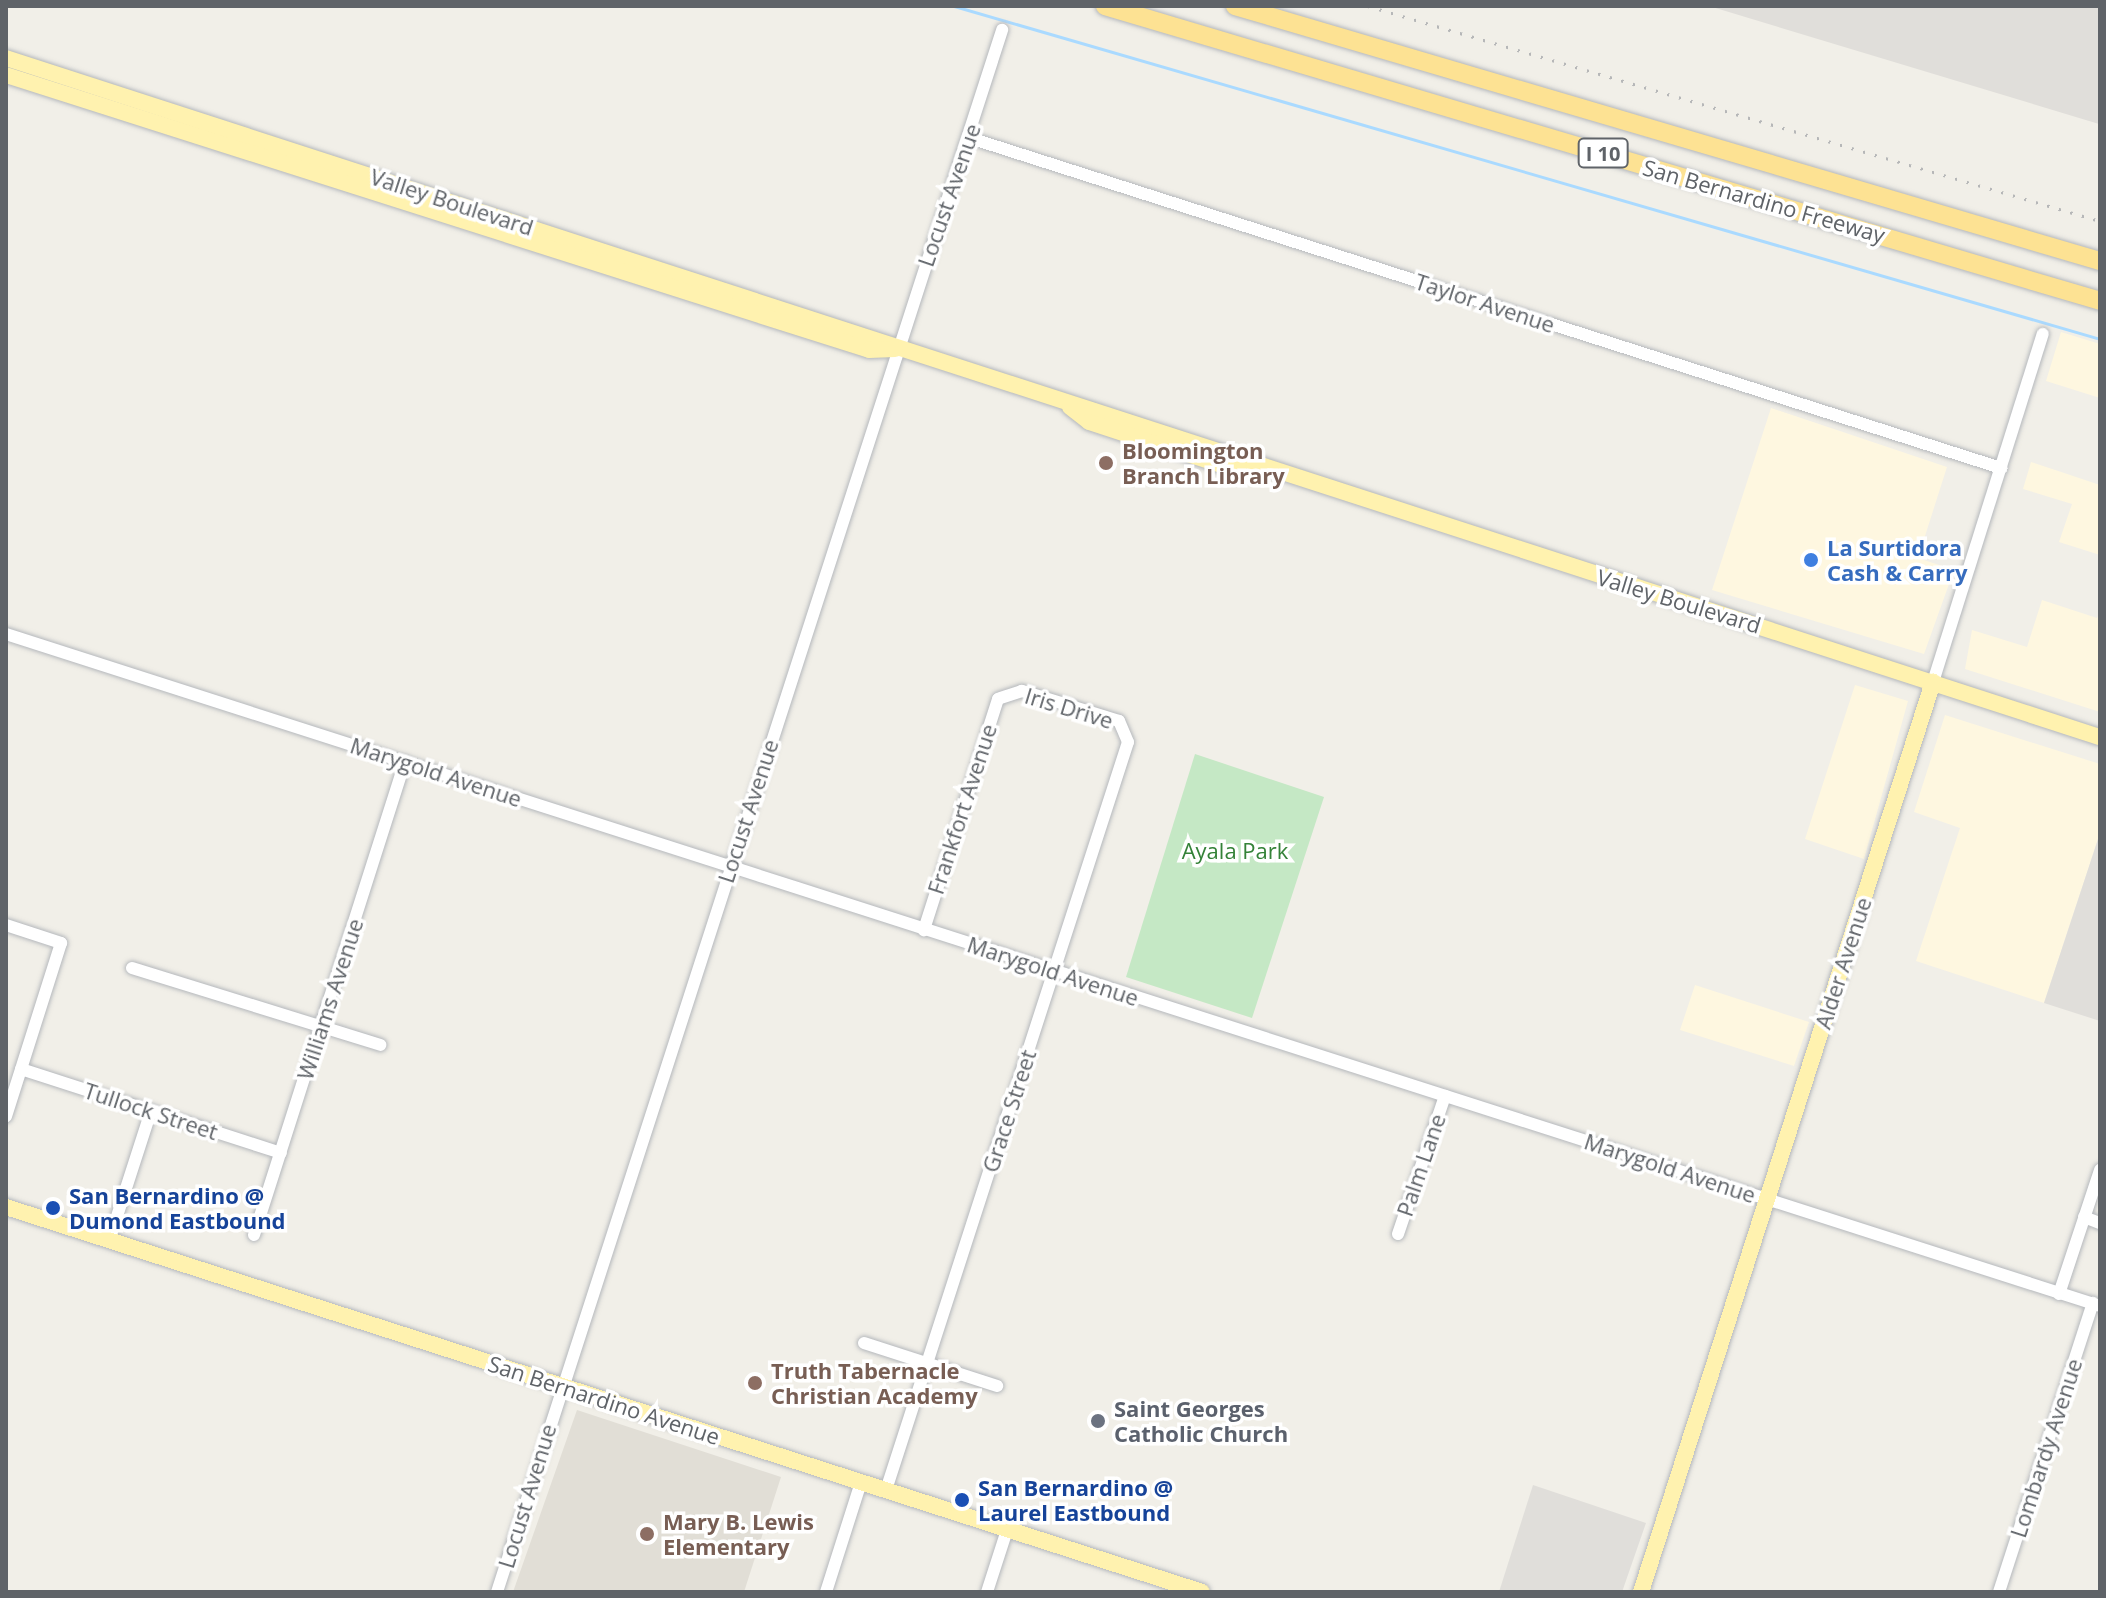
<!DOCTYPE html>
<html>
<head>
<meta charset="utf-8">
<style>
	body { margin:0 }
	#map { position:relative; width:2106px; height:1598px; overflow:hidden; background:#f1efe8; font-family:"Open Sans",sans-serif }
	div>[style] { position:absolute }
	.commercial>* { inset:0; background:#fef7e0 }
	.industrial>* { inset:0; background:#e0deda }
	.education>* { inset:0; background:#e1ded6 }
	.green>* { inset:0; background:#c5e8c5 }
	.stream>* { height:3px; margin:-1.5px; padding:0 1.5px; transform-origin:1.5px; border-radius:1.5px; background:#aadaff }
	.roads { filter:drop-shadow(0 0 2px #b5b8bc) drop-shadow(0 0 2px #b5b8bc) }
	.minor>* { height:12px; margin:-6px; padding:0 6px; transform-origin:6px; border-radius:6px; background:#fff }
	.major>* { height:16px; margin:-8px; padding:0 8px; transform-origin:8px; border-radius:8px; background:#fff2af }
	.highway>* { height:18px; margin:-9px; padding:0 9px; transform-origin:9px; border-radius:9px; background:#fde293 }
	.rail>* { height:3px; margin-top:-1.5px; transform-origin:0; background:repeating-linear-gradient(90deg,#b6b7b8 0 2px,transparent 0 12px) }
	.dots>* { width:22px; height:22px; translate:-50% -50%; box-sizing:border-box; border:4px solid #fff; border-radius:50% }
	span { translate:-50% -50%; white-space:nowrap; text-align:center; line-height:1.15; -webkit-text-stroke:7px #fff; paint-order:stroke }
	.shield-label span { padding:2px 6px; background:#fff; border:2px solid; border-radius:6px; -webkit-text-stroke-width:0 }
	.shield-label { font-size:20px; color:#5f6368; font-weight:700 }
	.street-label { font-size:22px; color:#5f6368 }
	.education-label { font-size:22px; color:#785e54; font-weight:700 }
	.left { translate:0 -50%; text-align:left }
	.shop-label { font-size:22px; color:#366cbe; font-weight:700 }
	.park-label { font-size:22px; color:#348238 }
	.transit-label { font-size:22px; color:#164399; font-weight:700 }
	.worship-label { font-size:22px; color:#5b616d; font-weight:700 }
	.frame { position:absolute; inset:0; border:8px solid #5f6368; pointer-events:none }
</style>
</head>
<body>
<div id="map">
	<div class="commercial">
		<div style="clip-path:polygon(2061px 332px,2100px 344px,2100px 398px,2046px 381px)"></div>
		<div style="clip-path:polygon(1771px 408px,1947px 467px,1918px 558px,1954px 570px,1924px 654px,1712px 590px)"></div>
		<div style="clip-path:polygon(2031px 462px,2100px 485px,2100px 555px,2059px 542px,2072px 504px,2023px 489px)"></div>
		<div style="clip-path:polygon(2042px 600px,2097px 618px,2100px 612px,2100px 712px,1965px 669px,1972px 630px,2027px 647px)"></div>
		<div style="clip-path:polygon(1855px 685px,1908px 701px,1864px 859px,1805px 839px)"></div>
		<div style="clip-path:polygon(1945px 715px,2100px 764px,2100px 833px,2044px 1003px,1916px 961px,1960px 828px,1914px 812px)"></div>
		<div style="clip-path:polygon(1695px 985px,1809px 1022px,1794px 1066px,1680px 1030px)"></div>
	</div>
	<div class="industrial">
		<div style="clip-path:polygon(1709px 6px,2100px 6px,2099px 124px)"></div>
		<div style="clip-path:polygon(2100px 833px,2100px 1021px,2044px 1003px)"></div>
		<div style="clip-path:polygon(1533px 1485px,1646px 1523px,1622px 1592px,1499px 1592px)"></div>
	</div>
	<div class="education">
		<div style="clip-path:polygon(577px 1410px,781px 1477px,744px 1592px,513px 1592px)"></div>
	</div>
	<div class="green">
		<div style="clip-path:polygon(1195px 754px,1324px 797px,1252px 1018px,1126px 977px)"></div>
	</div>
	<div class="stream">
		<div style="left:954px;top:6px;width:1193px;rotate:16.2deg"></div>
	</div>
	<div class="roads">
		<div class="minor">
			<div style="left:970px;top:138px;width:1083px;rotate:17.75deg"></div>
			<div style="left:6px;top:634px;width:2199px;rotate:17.79deg"></div>
			<div style="left:1933px;top:682px;width:365px;rotate:-72.5deg"></div>
			<div style="left:6px;top:925px;width:58px;rotate:18.1deg"></div>
			<div style="left:61px;top:943px;width:182px;rotate:107.6deg"></div>
			<div style="left:132px;top:968px;width:260px;rotate:17.2deg"></div>
			<div style="left:21px;top:1069px;width:273px;rotate:17.9deg"></div>
			<div style="left:2084px;top:1217px;width:17px;rotate:21deg"></div>
			<div style="left:1398px;top:1234px;width:146px;rotate:-71.2deg"></div>
			<div style="left:254px;top:1235px;width:497px;rotate:-72.3deg"></div>
			<div style="left:109px;top:1241px;width:137px;rotate:-72.1deg"></div>
			<div style="left:2059px;top:1294px;width:131px;rotate:-71.7deg"></div>
			<div style="left:864px;top:1343px;width:140px;rotate:17.9deg"></div>
			<div style="left:886px;top:1490px;width:786px;rotate:-72.07deg"></div>
			<div style="left:1128px;top:742px;width:23px;rotate:-113deg"></div>
			<div style="left:1119px;top:721px;width:102px;rotate:-162.8deg"></div>
			<div style="left:1022px;top:691px;width:25px;rotate:162deg"></div>
			<div style="left:998px;top:699px;width:243px;rotate:107.8deg"></div>
			<div style="left:497px;top:1592px;width:1642px;rotate:-72.08deg"></div>
			<div style="left:826px;top:1592px;width:115px;rotate:-72.3deg"></div>
			<div style="left:987px;top:1592px;width:65px;rotate:-72.1deg"></div>
			<div style="left:1999px;top:1592px;width:304px;rotate:-72deg"></div>
		</div>
		<div class="major">
			<div style="left:6px;top:58px;width:2201px;rotate:17.97deg"></div>
			<div style="left:6px;top:75px;width:906px;rotate:17.67deg"></div>
			<div style="left:869px;top:350px;width:26px;rotate:-2deg"></div>
			<div style="left:1070px;top:407px;width:24px;rotate:38deg"></div>
			<div style="left:1089px;top:422px;width:52px;rotate:18.1deg"></div>
			<div style="left:1138px;top:438px;width:107px;rotate:17.9deg"></div>
			<div style="left:1240px;top:471px;width:17px;rotate:-10deg"></div>
			<div style="left:6px;top:1207px;width:1256px;rotate:17.84deg"></div>
			<div style="left:1641px;top:1592px;width:956px;rotate:-72.21deg"></div>
		</div>
		<div class="highway">
			<div style="left:1105px;top:6px;width:1038px;rotate:16.51deg"></div>
			<div style="left:1235px;top:6px;width:902px;rotate:16.43deg"></div>
		</div>
	</div>
	<div class="rail">
		<div style="left:1368px;top:6px;width:763px;rotate:16.37deg"></div>
	</div>
	<div class="dots">
		<div style="left:1106px;top:463px;background:#8d6e63"></div>
		<div style="left:1811px;top:560px;background:#3f7fe0"></div>
		<div style="left:53px;top:1208px;background:#1a4fb4"></div>
		<div style="left:755px;top:1383px;background:#8d6e63"></div>
		<div style="left:1098px;top:1421px;background:#6b7280"></div>
		<div style="left:962px;top:1500px;background:#1a4fb4"></div>
		<div style="left:647px;top:1534px;background:#8d6e63"></div>
	</div>
	<div class="shield-label">
		<span style="left:1603px;top:153px">I 10</span>
	</div>
	<div class="street-label">
		<span style="left:949px;top:195px;rotate:-71deg">Locust Avenue</span>
		<span style="left:1764px;top:201px;rotate:16deg">San Bernardino Freeway</span>
		<span style="left:452px;top:202px;rotate:18deg">Valley Boulevard</span>
		<span style="left:1485px;top:303px;rotate:18deg">Taylor Avenue</span>
		<span style="left:1679px;top:601px;rotate:17deg">Valley Boulevard</span>
		<span style="left:1069px;top:708px;rotate:17deg">Iris Drive</span>
		<span style="left:436px;top:772px;rotate:18deg">Marygold Avenue</span>
		<span style="left:962px;top:809px;rotate:-72deg">Frankfort Avenue</span>
		<span style="left:748px;top:811px;rotate:-72deg">Locust Avenue</span>
		<span style="left:1843px;top:963px;rotate:-72deg">Alder Avenue</span>
		<span style="left:1053px;top:971px;rotate:18deg">Marygold Avenue</span>
		<span style="left:330px;top:999px;rotate:-72deg">Williams Avenue</span>
		<span style="left:151px;top:1111px;rotate:18deg">Tullock Street</span>
		<span style="left:1009px;top:1111px;rotate:-72deg">Grace Street</span>
		<span style="left:1421px;top:1165px;rotate:-71deg">Palm Lane</span>
		<span style="left:1670px;top:1168px;rotate:18deg">Marygold Avenue</span>
		<span style="left:604px;top:1400px;rotate:18deg">San Bernardino Avenue</span>
		<span style="left:2046px;top:1448px;rotate:-72deg">Lombardy Avenue</span>
		<span style="left:527px;top:1496px;rotate:-73deg">Locust Avenue</span>
	</div>
	<div class="education-label">
		<span class="left" style="left:1122px;top:463px">Bloomington<br>Branch Library</span>
		<span class="left" style="left:771px;top:1383px">Truth Tabernacle<br>Christian Academy</span>
		<span class="left" style="left:663px;top:1534px">Mary B. Lewis<br>Elementary</span>
	</div>
	<div class="shop-label">
		<span class="left" style="left:1827px;top:560px">La Surtidora<br>Cash &amp; Carry</span>
	</div>
	<div class="park-label">
		<span style="left:1235px;top:851px">Ayala Park</span>
	</div>
	<div class="transit-label">
		<span class="left" style="left:69px;top:1208px">San Bernardino @<br>Dumond Eastbound</span>
		<span class="left" style="left:978px;top:1500px">San Bernardino @<br>Laurel Eastbound</span>
	</div>
	<div class="worship-label">
		<span class="left" style="left:1114px;top:1421px">Saint Georges<br>Catholic Church</span>
	</div>
	<div class="frame"></div>
</div>
</body>
</html>
